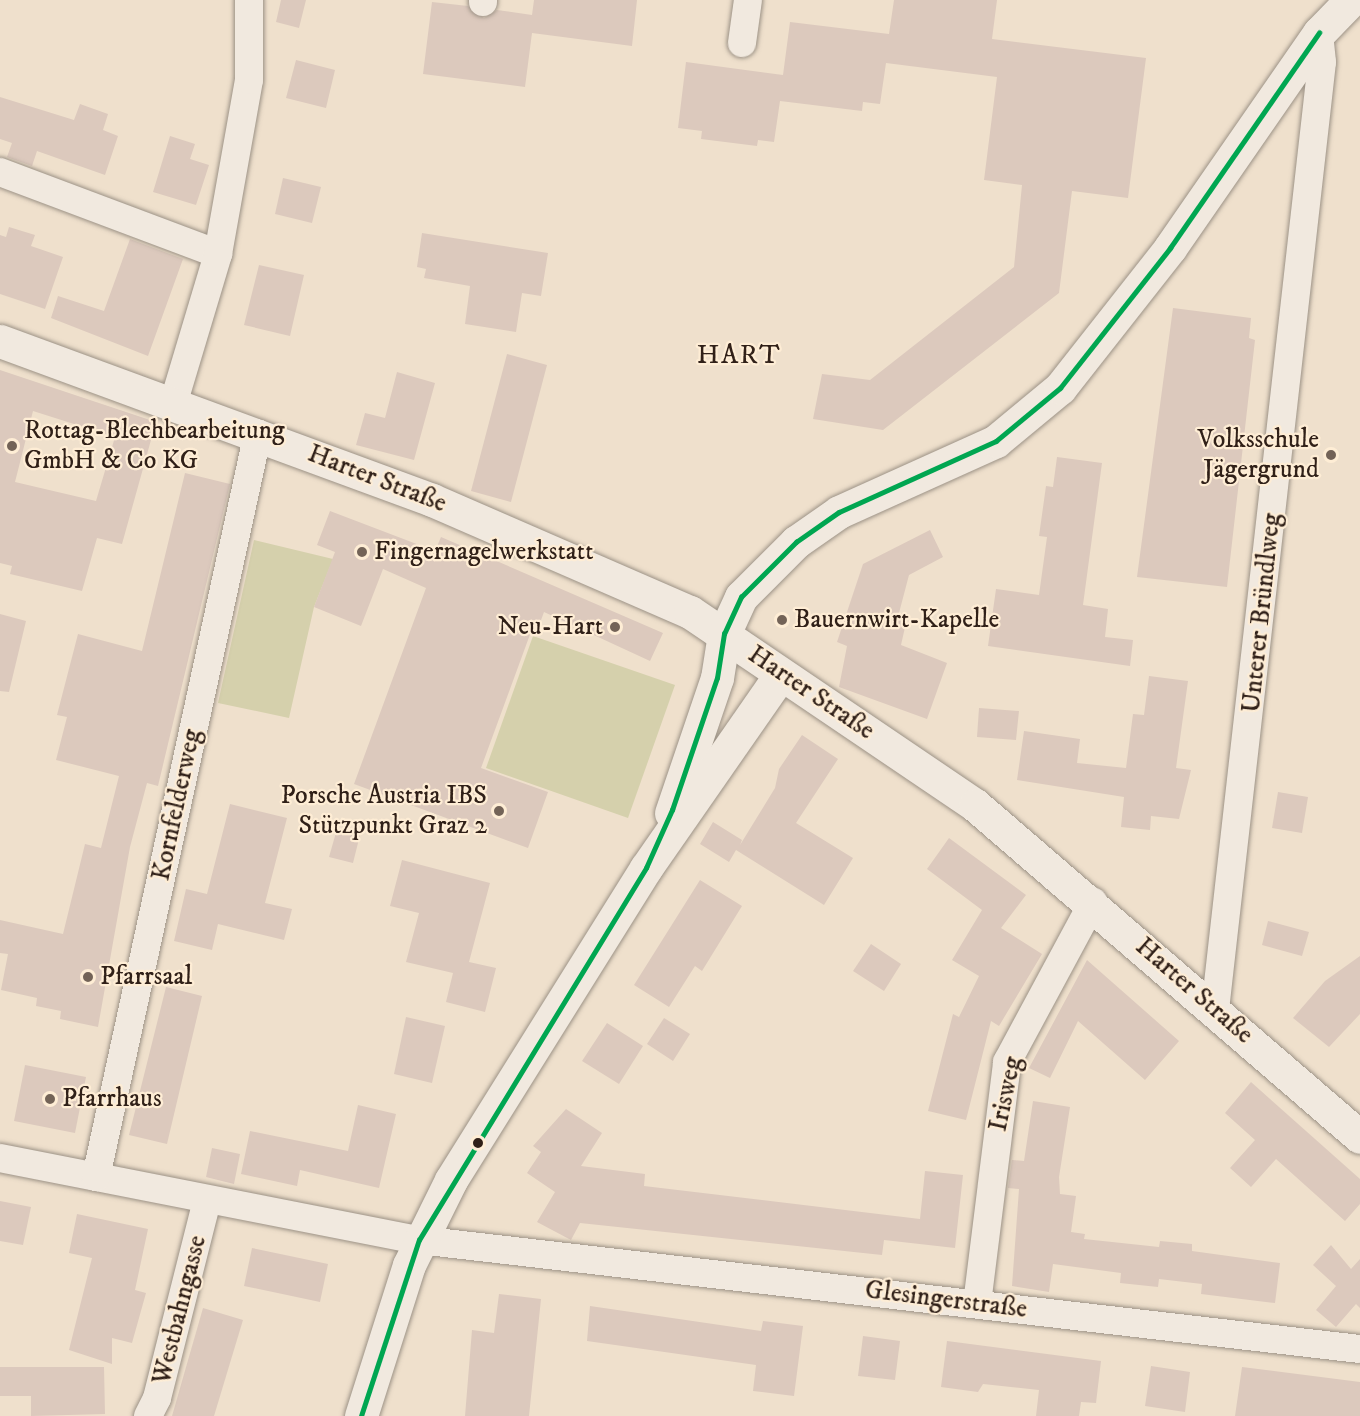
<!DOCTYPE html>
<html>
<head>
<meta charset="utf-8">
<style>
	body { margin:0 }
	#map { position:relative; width:1360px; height:1416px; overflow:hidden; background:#efe0cc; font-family:"IM FELL DW Pica",serif }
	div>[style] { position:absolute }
	.green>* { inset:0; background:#d5d0ac }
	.building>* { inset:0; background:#dcc9bd }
	.roads { filter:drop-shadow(0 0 2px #9c9286) drop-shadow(0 0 2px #9c9286) }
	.minor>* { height:28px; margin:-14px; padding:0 14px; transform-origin:14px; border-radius:14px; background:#f1e9df }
	.tertiary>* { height:33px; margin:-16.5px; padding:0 16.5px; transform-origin:16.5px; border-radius:16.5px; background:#f1e9df }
	.secondary>* { height:33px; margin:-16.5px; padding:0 16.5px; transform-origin:16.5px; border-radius:16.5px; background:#f1e9df }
	.bus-1>* { height:4.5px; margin:-2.25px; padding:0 2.25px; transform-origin:2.25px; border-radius:2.25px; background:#00a651 }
	.dots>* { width:16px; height:16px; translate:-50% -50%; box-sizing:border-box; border:3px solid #feedd5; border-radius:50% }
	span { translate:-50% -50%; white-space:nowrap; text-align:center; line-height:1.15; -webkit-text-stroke:4.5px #feedd5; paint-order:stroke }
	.poi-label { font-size:26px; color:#302018 }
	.left { translate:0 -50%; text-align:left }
	.right { translate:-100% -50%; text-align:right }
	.street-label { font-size:26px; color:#302018 }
	.neighbourhood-label { font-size:27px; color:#302018; letter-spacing:1.5px }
</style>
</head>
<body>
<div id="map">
	<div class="green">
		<div style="clip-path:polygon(254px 540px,333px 559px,314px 607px,289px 718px,218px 703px)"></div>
		<div style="clip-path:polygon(533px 636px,675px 685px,628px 818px,486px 768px)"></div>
	</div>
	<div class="building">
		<div style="clip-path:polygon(281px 0,306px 0,299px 28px,276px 22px)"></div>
		<div style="clip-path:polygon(534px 0,637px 0,632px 46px,532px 33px,525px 87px,423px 74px,432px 2px,468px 6px,484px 18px,497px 10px,532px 15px)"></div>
		<div style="clip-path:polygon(894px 0,997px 0,992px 39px,1146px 58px,1128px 198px,1072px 191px,1059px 293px,883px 430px,813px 419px,822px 374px,870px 380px,1014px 267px,1022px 185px,984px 180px,997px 77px,886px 63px,880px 104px,863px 102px,862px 111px,780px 101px,774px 142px,758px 140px,757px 146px,701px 139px,702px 131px,678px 128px,686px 62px,783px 75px,790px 22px,889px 34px)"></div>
		<div style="clip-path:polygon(296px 60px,335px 70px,326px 108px,286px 98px)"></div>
		<div style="clip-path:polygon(0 97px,74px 120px,80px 104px,108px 114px,103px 130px,118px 136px,105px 175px,37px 151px,32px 166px,7px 157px,12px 143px,0 139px)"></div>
		<div style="clip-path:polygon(170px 136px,195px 144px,190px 159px,209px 165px,196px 205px,153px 192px)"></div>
		<div style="clip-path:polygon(283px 178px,321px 187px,312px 223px,275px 214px)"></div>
		<div style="clip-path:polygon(9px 227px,35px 235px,31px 246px,63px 257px,45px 309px,0 294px,0 235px,6px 237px)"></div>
		<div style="clip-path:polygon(422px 233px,548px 253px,541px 296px,522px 293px,516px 332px,465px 324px,470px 286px,424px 278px,426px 269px,417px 267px)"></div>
		<div style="clip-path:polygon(130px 239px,183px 259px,148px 356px,51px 318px,58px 296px,104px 311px)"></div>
		<div style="clip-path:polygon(259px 265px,304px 275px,290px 336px,244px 325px)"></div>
		<div style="clip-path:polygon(1173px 308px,1251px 318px,1249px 338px,1255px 340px,1227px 587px,1137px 577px)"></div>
		<div style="clip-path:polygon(507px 354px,547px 365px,511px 502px,471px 491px)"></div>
		<div style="clip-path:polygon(evenodd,0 370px,156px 422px,122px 544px,97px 538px,82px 591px,10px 574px,12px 566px,0 563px,0 370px,33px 411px,115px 437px,96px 501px,15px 482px,33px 411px)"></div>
		<div style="clip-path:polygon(397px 372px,435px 383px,414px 460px,356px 445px,365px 413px,385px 418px)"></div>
		<div style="clip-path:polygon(1057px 457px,1102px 463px,1083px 605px,1108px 609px,1105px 637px,1133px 640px,1130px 666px,988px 646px,996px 589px,1039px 595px,1047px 537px,1039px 536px,1046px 486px,1053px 487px)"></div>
		<div style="clip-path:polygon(185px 473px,230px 484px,158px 786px,147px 783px,130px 847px,98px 1027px,60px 1019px,61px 1011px,36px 1006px,37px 998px,1px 990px,8px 954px,0 953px,0 920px,63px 934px,85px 844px,101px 848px,119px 776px,56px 760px,67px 717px,57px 715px,78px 634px,142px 651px)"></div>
		<div style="clip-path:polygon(330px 511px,435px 551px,441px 537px,663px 633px,650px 661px,544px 612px,537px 631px,532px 629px,481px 768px,548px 792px,528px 848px,354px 784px,426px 588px,383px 569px,361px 626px,314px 607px,335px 552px,317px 545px)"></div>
		<div style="clip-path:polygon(930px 530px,943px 557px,909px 575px,899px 613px,908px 614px,901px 645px,947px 663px,927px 719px,839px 687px,847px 646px,837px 642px,863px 564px)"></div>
		<div style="clip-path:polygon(0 614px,26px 621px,9px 692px,0 691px)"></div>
		<div style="clip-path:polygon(1149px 676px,1188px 681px,1176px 768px,1191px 770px,1179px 819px,1151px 816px,1150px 830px,1121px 827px,1124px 797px,1017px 780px,1024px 731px,1080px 739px,1077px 763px,1126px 768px,1133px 714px,1144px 715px)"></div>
		<div style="clip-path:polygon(979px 708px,1019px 711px,1016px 740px,977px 737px)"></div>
		<div style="clip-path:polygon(802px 735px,838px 759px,796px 823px,853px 858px,824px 905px,736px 850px,729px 862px,700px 844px,713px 822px,742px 840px,740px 845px,775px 788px,779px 769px)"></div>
		<div style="clip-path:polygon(1278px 792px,1308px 797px,1302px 833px,1272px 828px)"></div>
		<div style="clip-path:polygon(230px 804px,287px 818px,265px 903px,292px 909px,284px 940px,218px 924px,212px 950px,174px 941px,186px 889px,207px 894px)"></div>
		<div style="clip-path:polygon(337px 829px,360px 835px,353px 863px,329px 857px)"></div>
		<div style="clip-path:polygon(949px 838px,1026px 895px,1001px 928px,1042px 954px,999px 1026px,991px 1021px,966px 1120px,928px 1111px,953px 1014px,959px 1017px,979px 976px,952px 960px,982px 910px,927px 869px)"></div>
		<div style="clip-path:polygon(402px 860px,490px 883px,469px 962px,496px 968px,485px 1012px,446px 1002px,453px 973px,406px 962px,419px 913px,390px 906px)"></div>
		<div style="clip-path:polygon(700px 880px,742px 906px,702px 971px,695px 966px,669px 1007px,634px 985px)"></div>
		<div style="clip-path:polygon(1268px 921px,1309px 932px,1302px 956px,1262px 945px)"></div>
		<div style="clip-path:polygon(871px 944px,901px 964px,884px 991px,853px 971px)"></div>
		<div style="clip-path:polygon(1360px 956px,1360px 1014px,1329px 1047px,1293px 1018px,1325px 981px)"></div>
		<div style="clip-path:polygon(1087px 960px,1179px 1041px,1145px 1080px,1078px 1021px,1050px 1078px,1029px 1068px)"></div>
		<div style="clip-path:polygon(166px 987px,202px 996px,167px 1144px,129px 1135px)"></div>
		<div style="clip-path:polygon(406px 1017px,445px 1026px,432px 1083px,394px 1074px)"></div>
		<div style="clip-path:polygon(664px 1018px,690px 1034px,673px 1061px,647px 1044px)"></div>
		<div style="clip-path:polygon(607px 1023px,643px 1046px,619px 1084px,582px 1061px)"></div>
		<div style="clip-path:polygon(25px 1065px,86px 1077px,75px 1133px,14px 1121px)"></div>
		<div style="clip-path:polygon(1251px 1082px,1360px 1179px,1360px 1204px,1345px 1221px,1276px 1159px,1251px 1187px,1230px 1168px,1255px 1140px,1225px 1113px)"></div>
		<div style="clip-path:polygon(1033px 1101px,1070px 1107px,1059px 1177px,1060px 1194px,1076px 1196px,1071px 1232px,1085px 1234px,1084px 1239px,1159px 1247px,1160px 1241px,1192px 1244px,1192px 1251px,1280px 1263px,1275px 1303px,1201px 1294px,1202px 1284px,1159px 1279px,1158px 1287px,1120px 1283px,1121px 1273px,1053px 1264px,1049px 1292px,1012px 1286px,1019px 1189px,1008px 1188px,1012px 1160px,1024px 1161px)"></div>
		<div style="clip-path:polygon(358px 1105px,396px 1114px,379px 1188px,300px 1170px,297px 1186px,241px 1174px,250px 1131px,348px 1151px)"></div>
		<div style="clip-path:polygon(566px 1109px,602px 1133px,581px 1166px,645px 1174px,644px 1186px,920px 1219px,925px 1171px,963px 1175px,955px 1248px,884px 1240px,882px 1255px,580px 1223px,571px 1240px,537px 1222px,555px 1192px,527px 1173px,541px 1152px,533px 1146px)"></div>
		<div style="clip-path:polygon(212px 1148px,240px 1154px,234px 1184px,206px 1177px)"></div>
		<div style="clip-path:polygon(0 1201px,31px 1207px,23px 1245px,0 1241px)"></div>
		<div style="clip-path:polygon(77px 1214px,148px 1229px,135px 1290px,146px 1293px,132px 1343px,112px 1338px,112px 1364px,69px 1350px,92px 1258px,69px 1253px)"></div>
		<div style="clip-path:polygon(1331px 1245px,1351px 1269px,1360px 1259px,1360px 1308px,1356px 1304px,1336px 1327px,1316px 1310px,1336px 1286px,1313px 1265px)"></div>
		<div style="clip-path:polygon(252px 1248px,328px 1264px,320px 1302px,244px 1286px)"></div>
		<div style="clip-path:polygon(499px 1294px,541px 1299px,529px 1416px,465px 1416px,472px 1330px,494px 1333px)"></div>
		<div style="clip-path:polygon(590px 1306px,761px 1331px,763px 1321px,803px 1326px,794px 1396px,753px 1391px,756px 1365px,587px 1341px)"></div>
		<div style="clip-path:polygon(203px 1308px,243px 1320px,214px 1416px,172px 1416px)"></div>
		<div style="clip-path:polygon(863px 1336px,900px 1341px,895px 1380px,858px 1376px)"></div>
		<div style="clip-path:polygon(947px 1341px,1101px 1361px,1096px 1403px,1081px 1402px,1079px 1416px,1036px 1416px,1039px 1390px,983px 1384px,978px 1392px,941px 1387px)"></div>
		<div style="clip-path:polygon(1151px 1366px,1190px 1372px,1185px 1412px,1145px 1406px)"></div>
		<div style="clip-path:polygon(0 1367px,104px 1367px,105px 1414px,31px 1416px,31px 1396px,0 1396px)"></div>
		<div style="clip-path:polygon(1242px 1367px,1360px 1382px,1360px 1416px,1235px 1416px)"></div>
	</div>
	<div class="roads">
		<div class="minor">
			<div style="left:483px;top:2px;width:2px;rotate:-90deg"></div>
			<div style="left:742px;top:43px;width:43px;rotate:-82.1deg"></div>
			<div style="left:0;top:172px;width:233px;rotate:20.6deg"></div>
			<div style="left:174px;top:401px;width:153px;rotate:-73.3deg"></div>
			<div style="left:218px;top:254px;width:177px;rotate:-79.9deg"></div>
			<div style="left:249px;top:80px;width:80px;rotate:-90deg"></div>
			<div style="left:1215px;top:1010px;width:954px;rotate:-83.56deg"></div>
			<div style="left:1322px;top:62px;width:29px;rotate:-96deg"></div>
			<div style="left:0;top:1158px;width:427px;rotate:11.1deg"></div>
			<div style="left:419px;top:1240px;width:947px;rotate:6.61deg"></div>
			<div style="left:96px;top:1177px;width:761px;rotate:-77.72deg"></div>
			<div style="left:977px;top:1304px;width:244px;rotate:-82.9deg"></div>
			<div style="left:1007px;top:1062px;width:182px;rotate:-61.7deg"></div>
			<div style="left:148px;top:1416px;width:20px;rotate:-63deg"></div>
			<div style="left:157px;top:1398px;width:203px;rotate:-75.8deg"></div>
		</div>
		<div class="tertiary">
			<div style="left:724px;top:634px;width:41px;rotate:-65.3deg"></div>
			<div style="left:741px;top:597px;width:78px;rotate:-45deg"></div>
			<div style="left:796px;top:542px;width:52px;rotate:-34.9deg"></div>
			<div style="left:839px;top:512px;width:172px;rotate:-24.3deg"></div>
			<div style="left:996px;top:441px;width:83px;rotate:-39.6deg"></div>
			<div style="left:1060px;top:388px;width:178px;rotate:-51.8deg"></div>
			<div style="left:1170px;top:248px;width:262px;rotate:-55.3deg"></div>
			<div style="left:1319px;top:33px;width:46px;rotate:-45.9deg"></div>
		</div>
		<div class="secondary">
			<div style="left:0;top:341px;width:460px;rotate:20.2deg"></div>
			<div style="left:432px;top:500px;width:281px;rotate:23.5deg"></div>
			<div style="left:690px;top:612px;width:344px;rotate:34.1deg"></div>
			<div style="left:975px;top:805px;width:508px;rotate:40.77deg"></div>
			<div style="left:671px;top:813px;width:143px;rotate:-71.2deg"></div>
			<div style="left:717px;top:678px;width:45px;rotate:-81deg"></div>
			<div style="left:361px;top:1416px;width:158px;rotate:-72.4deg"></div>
			<div style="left:409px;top:1265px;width:95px;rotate:-63.7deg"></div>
			<div style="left:451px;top:1180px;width:368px;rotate:-58deg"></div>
			<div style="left:646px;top:868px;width:235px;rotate:-55.2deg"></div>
		</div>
	</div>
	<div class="bus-1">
		<div style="left:361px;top:1416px;width:185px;rotate:-71.8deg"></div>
		<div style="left:419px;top:1240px;width:436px;rotate:-58.6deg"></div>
		<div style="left:646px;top:868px;width:64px;rotate:-65.9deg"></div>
		<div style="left:672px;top:810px;width:139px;rotate:-71.2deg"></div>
		<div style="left:717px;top:678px;width:45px;rotate:-81deg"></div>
		<div style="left:724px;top:634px;width:41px;rotate:-65.3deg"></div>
		<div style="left:741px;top:597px;width:78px;rotate:-45deg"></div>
		<div style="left:796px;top:542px;width:52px;rotate:-34.9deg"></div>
		<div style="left:839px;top:512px;width:172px;rotate:-24.3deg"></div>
		<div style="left:996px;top:441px;width:83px;rotate:-39.6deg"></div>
		<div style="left:1060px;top:388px;width:178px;rotate:-51.8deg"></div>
		<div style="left:1170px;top:248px;width:262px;rotate:-55.3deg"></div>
	</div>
	<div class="dots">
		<div style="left:12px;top:446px;background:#736357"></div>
		<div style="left:1331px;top:455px;background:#736357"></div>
		<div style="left:362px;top:552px;background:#736357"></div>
		<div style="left:782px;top:620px;background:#736357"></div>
		<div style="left:615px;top:627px;background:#736357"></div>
		<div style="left:499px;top:811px;background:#736357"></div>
		<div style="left:88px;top:977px;background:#736357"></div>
		<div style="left:50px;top:1099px;background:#736357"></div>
		<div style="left:478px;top:1143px;background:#302018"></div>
	</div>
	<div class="poi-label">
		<span class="left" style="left:24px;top:446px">Rottag-Blechbearbeitung<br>GmbH &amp; Co KG</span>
		<span class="right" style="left:1319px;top:455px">Volksschule<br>Jägergrund</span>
		<span class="left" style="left:374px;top:552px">Fingernagelwerkstatt</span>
		<span class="left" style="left:794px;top:620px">Bauernwirt-Kapelle</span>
		<span class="right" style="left:603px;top:627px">Neu-Hart</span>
		<span class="right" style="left:487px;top:811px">Porsche Austria IBS<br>Stützpunkt Graz 2</span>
		<span class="left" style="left:100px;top:977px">Pfarrsaal</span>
		<span class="left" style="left:62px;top:1099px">Pfarrhaus</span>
	</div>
	<div class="street-label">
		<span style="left:377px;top:479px;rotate:21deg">Harter Straße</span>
		<span style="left:1262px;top:613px;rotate:-84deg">Unterer Bründlweg</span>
		<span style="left:811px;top:693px;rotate:34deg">Harter Straße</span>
		<span style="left:177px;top:805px;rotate:-78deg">Kornfelderweg</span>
		<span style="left:1194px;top:991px;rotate:41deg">Harter Straße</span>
		<span style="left:1006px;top:1094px;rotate:-78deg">Irisweg</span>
		<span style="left:946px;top:1300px;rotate:7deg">Glesingerstraße</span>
		<span style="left:180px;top:1310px;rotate:-76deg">Westbahngasse</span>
	</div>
	<div class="neighbourhood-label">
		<span style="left:739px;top:356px">HART</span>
	</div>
</div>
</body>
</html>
